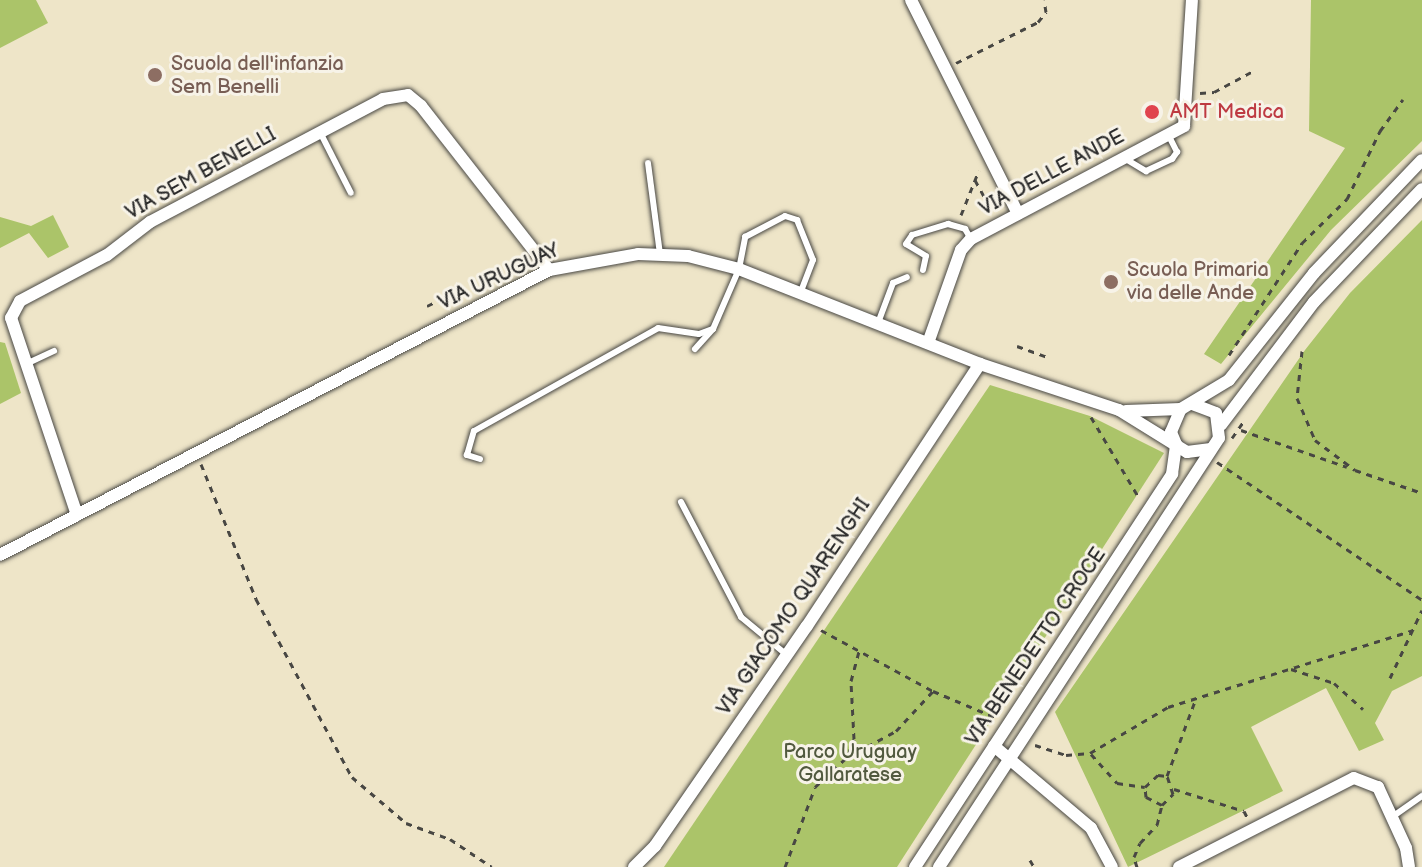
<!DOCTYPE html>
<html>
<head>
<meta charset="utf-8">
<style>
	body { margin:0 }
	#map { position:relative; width:1422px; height:867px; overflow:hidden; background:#eee5c8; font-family:"Balsamiq Sans",sans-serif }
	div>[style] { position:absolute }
	.green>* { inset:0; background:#abc469 }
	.path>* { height:3px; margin-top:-1.5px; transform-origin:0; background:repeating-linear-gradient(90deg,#484743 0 6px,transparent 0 12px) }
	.roads { filter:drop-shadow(0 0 2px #484743) drop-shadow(0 0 2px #484743) }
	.lane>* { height:6px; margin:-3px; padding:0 3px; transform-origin:3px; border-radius:3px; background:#fff }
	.street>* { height:12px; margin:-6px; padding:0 6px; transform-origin:6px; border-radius:6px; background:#fff }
	.dots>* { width:22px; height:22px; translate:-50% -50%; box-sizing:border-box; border:4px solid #f7f3e8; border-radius:50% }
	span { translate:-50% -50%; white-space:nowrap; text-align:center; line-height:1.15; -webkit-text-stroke:6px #f7f3e8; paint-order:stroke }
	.education-label { font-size:20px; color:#785e54 }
	.left { translate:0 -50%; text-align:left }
	.health-label { font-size:20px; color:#be3a42 }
	.street-label { font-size:20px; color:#2b2b2b }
	.park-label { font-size:20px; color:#51593e }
</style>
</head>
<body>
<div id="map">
	<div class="green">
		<div style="clip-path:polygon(0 0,36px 0,48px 23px,0 48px)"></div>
		<div style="clip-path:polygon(1311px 0,1422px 0,1422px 141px,1331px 230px,1221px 364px,1204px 354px,1345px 148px,1309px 131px)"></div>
		<div style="clip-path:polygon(53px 215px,69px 247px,48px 258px,29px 233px,0 248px,0 217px,31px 226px)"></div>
		<div style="clip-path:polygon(1422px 220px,1422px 676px,1392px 691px,1375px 723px,1384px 740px,1359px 751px,1326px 688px,1251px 727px,1283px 791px,1128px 867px,1055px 712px,1305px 350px,1350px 293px)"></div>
		<div style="clip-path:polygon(0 342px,5px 343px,21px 393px,0 404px)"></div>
		<div style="clip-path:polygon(990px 385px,1090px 416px,1164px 453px,897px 867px,664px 867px)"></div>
	</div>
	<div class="path">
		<div style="left:956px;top:63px;width:92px;rotate:-26.6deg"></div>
		<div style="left:1038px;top:22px;width:13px;rotate:-51deg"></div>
		<div style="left:1046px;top:12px;width:12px;rotate:-99deg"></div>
		<div style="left:1200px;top:93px;width:14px;rotate:-4deg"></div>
		<div style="left:1214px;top:92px;width:47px;rotate:-28.2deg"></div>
		<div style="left:975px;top:180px;width:25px;rotate:61deg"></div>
		<div style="left:961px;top:215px;width:48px;rotate:-68.2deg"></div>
		<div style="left:427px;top:306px;width:32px;rotate:-26deg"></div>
		<div style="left:1017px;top:346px;width:32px;rotate:20deg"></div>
		<div style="left:1302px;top:351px;width:47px;rotate:96.1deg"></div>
		<div style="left:1297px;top:398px;width:46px;rotate:66.8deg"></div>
		<div style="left:1315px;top:440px;width:50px;rotate:36.9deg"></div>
		<div style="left:1355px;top:470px;width:71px;rotate:18.9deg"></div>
		<div style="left:1229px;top:355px;width:134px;rotate:-56.9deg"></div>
		<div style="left:1302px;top:243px;width:63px;rotate:-44.4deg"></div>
		<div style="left:1347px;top:199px;width:76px;rotate:-64.1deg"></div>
		<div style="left:1380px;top:131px;width:39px;rotate:-54deg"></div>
		<div style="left:1091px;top:417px;width:94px;rotate:59.3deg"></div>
		<div style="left:1241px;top:430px;width:112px;rotate:19.2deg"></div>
		<div style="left:1232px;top:438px;width:19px;rotate:-55deg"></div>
		<div style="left:1217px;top:462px;width:247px;rotate:33.9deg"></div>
		<div style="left:201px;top:464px;width:146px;rotate:67.8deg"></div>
		<div style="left:256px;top:599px;width:202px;rotate:61.7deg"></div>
		<div style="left:352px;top:777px;width:71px;rotate:40.4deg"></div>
		<div style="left:406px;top:823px;width:47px;rotate:20deg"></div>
		<div style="left:450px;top:839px;width:50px;rotate:33.7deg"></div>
		<div style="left:821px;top:630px;width:128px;rotate:28.6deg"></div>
		<div style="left:933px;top:691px;width:69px;rotate:22.9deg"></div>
		<div style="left:1291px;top:669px;width:45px;rotate:18deg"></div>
		<div style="left:1334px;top:683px;width:39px;rotate:42deg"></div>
		<div style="left:1390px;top:678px;width:75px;rotate:-64.8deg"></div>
		<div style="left:1035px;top:745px;width:33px;rotate:18deg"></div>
		<div style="left:1066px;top:755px;width:24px;rotate:-5deg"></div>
		<div style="left:1090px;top:753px;width:91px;rotate:-30.5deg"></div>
		<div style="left:1168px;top:707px;width:255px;rotate:-17.4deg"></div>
		<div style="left:1091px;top:754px;width:39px;rotate:48deg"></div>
		<div style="left:1117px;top:783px;width:28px;rotate:8deg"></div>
		<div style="left:848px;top:755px;width:17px;rotate:-69deg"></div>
		<div style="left:854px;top:739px;width:58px;rotate:-93deg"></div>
		<div style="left:851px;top:681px;width:31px;rotate:-75deg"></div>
		<div style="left:1174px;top:789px;width:73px;rotate:17.4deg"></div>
		<div style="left:1244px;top:811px;width:7px;rotate:63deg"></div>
		<div style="left:1162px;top:805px;width:18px;rotate:-153deg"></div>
		<div style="left:1146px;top:797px;width:10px;rotate:-96deg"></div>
		<div style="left:1145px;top:787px;width:18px;rotate:-43deg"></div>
		<div style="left:1158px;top:775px;width:9px;rotate:6deg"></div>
		<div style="left:1030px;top:860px;width:8px;rotate:60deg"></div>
		<div style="left:785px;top:867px;width:85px;rotate:-69.4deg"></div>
		<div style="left:815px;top:787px;width:42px;rotate:-43.1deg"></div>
		<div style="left:846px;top:758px;width:57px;rotate:-28.4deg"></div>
		<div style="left:896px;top:731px;width:54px;rotate:-47.2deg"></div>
		<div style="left:1137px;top:867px;width:10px;rotate:-107deg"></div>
		<div style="left:1134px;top:857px;width:15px;rotate:-67deg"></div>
		<div style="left:1140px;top:843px;width:25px;rotate:-47deg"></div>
		<div style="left:1157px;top:825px;width:21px;rotate:-76deg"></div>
		<div style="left:1162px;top:805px;width:16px;rotate:-45deg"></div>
		<div style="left:1173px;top:794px;width:19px;rotate:-108deg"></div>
		<div style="left:1167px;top:776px;width:80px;rotate:-69.5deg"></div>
	</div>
	<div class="roads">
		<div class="lane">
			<div style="left:320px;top:132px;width:68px;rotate:63.1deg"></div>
			<div style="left:1124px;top:158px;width:26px;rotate:31deg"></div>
			<div style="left:1146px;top:171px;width:29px;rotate:-25deg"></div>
			<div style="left:1172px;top:159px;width:9px;rotate:-54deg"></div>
			<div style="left:1177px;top:152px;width:20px;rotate:-117deg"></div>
			<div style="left:648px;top:163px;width:92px;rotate:82.5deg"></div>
			<div style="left:923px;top:270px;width:14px;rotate:-78deg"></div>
			<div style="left:926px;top:256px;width:23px;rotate:-149deg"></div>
			<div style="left:906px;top:244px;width:11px;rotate:-56deg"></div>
			<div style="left:912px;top:235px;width:38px;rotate:-17deg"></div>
			<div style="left:948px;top:224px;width:18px;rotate:16deg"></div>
			<div style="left:965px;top:229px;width:12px;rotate:59deg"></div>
			<div style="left:878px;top:323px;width:43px;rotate:-69.4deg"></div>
			<div style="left:893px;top:283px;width:15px;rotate:-23deg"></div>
			<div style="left:713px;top:329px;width:65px;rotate:-66.6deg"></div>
			<div style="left:739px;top:269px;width:33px;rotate:-79deg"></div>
			<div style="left:745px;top:237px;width:45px;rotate:-27.7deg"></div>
			<div style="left:785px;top:216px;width:13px;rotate:18deg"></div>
			<div style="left:797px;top:220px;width:43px;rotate:68.2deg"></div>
			<div style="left:813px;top:260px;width:34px;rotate:111deg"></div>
			<div style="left:26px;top:364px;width:31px;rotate:-25deg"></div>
			<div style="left:480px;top:459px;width:14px;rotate:-163deg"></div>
			<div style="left:467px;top:455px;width:25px;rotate:-74deg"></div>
			<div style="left:474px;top:431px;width:211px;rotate:-29.2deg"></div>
			<div style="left:658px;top:328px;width:41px;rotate:8.3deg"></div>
			<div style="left:699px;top:334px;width:15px;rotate:-20deg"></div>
			<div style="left:713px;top:329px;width:27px;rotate:132deg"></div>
			<div style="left:681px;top:502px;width:130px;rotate:62.4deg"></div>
			<div style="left:741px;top:617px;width:60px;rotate:39.6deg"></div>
			<div style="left:1392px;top:817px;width:37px;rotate:-35deg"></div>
		</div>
		<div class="street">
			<div style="left:911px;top:0;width:239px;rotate:63.4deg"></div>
			<div style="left:928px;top:343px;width:99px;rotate:-70.5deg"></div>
			<div style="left:961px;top:250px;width:15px;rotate:-48deg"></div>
			<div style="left:971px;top:239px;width:241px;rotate:-27.9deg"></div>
			<div style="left:1184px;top:126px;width:126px;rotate:-86.4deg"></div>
			<div style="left:1126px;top:411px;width:55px;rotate:-2.1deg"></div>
			<div style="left:1181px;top:409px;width:56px;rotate:-31.1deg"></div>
			<div style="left:1229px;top:380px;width:137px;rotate:-51.5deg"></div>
			<div style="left:1314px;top:273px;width:156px;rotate:-46.3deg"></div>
			<div style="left:1221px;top:425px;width:154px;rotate:-52.9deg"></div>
			<div style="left:1314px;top:302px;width:156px;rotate:-46.3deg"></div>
			<div style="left:77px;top:515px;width:208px;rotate:-108.5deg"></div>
			<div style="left:11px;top:318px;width:19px;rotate:-62deg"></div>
			<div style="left:20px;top:301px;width:98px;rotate:-27.9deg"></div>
			<div style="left:107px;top:255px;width:54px;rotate:-37.5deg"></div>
			<div style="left:150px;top:222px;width:263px;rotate:-27.8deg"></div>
			<div style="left:383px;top:99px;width:25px;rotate:-9deg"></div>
			<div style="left:408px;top:95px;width:17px;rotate:40deg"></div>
			<div style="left:421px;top:106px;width:208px;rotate:52deg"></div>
			<div style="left:0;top:555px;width:619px;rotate:-27.43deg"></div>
			<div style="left:549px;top:270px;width:90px;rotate:-10.2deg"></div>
			<div style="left:638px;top:254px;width:50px;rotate:2.3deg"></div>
			<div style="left:688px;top:256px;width:53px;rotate:14.3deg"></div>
			<div style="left:739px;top:269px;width:259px;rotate:21.5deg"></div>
			<div style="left:980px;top:364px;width:146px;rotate:18.3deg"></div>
			<div style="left:1119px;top:410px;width:80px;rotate:31.7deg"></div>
			<div style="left:1187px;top:452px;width:24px;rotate:-7deg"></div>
			<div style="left:994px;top:746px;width:127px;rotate:40.2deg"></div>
			<div style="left:1091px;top:828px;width:44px;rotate:61.7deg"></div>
			<div style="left:634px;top:867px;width:30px;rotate:-45deg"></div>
			<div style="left:655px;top:846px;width:267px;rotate:-55.4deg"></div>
			<div style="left:807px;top:626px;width:314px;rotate:-56.6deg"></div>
			<div style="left:915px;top:867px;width:470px;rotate:-56.8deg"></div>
			<div style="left:1172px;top:474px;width:30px;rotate:-82deg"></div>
			<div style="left:1176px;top:444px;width:13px;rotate:-113deg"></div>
			<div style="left:1171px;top:432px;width:25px;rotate:-67deg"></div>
			<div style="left:939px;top:867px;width:512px;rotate:-56.87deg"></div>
			<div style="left:1219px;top:438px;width:25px;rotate:-97deg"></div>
			<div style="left:1216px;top:413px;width:25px;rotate:-159deg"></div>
			<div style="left:1179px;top:867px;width:196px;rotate:-27deg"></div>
			<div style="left:1354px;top:778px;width:26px;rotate:21deg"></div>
			<div style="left:1378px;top:787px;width:67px;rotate:65.3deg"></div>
			<div style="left:1406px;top:848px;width:19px;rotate:81deg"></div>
		</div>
	</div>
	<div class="dots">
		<div style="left:155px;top:75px;background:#8d6e63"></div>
		<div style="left:1152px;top:112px;background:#e0444e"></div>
		<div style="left:1111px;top:282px;background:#8d6e63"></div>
	</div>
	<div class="education-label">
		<span class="left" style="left:171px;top:76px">Scuola dell'infanzia<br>Sem Benelli</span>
		<span class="left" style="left:1127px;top:282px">Scuola Primaria<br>via delle Ande</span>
	</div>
	<div class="health-label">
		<span class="left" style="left:1170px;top:112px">AMT Medica</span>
	</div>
	<div class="street-label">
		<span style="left:1052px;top:173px;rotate:-28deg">VIA DELLE ANDE</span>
		<span style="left:201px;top:174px;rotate:-29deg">VIA SEM BENELLI</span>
		<span style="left:499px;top:277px;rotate:-25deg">VIA URUGUAY</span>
		<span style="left:794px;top:607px;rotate:-56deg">VIA GIACOMO QUARENGHI</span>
		<span style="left:1036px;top:647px;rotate:-56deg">VIA BENEDETTO CROCE</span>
	</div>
	<div class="park-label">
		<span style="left:850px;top:764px">Parco Uruguay<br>Gallaratese</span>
	</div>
</div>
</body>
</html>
